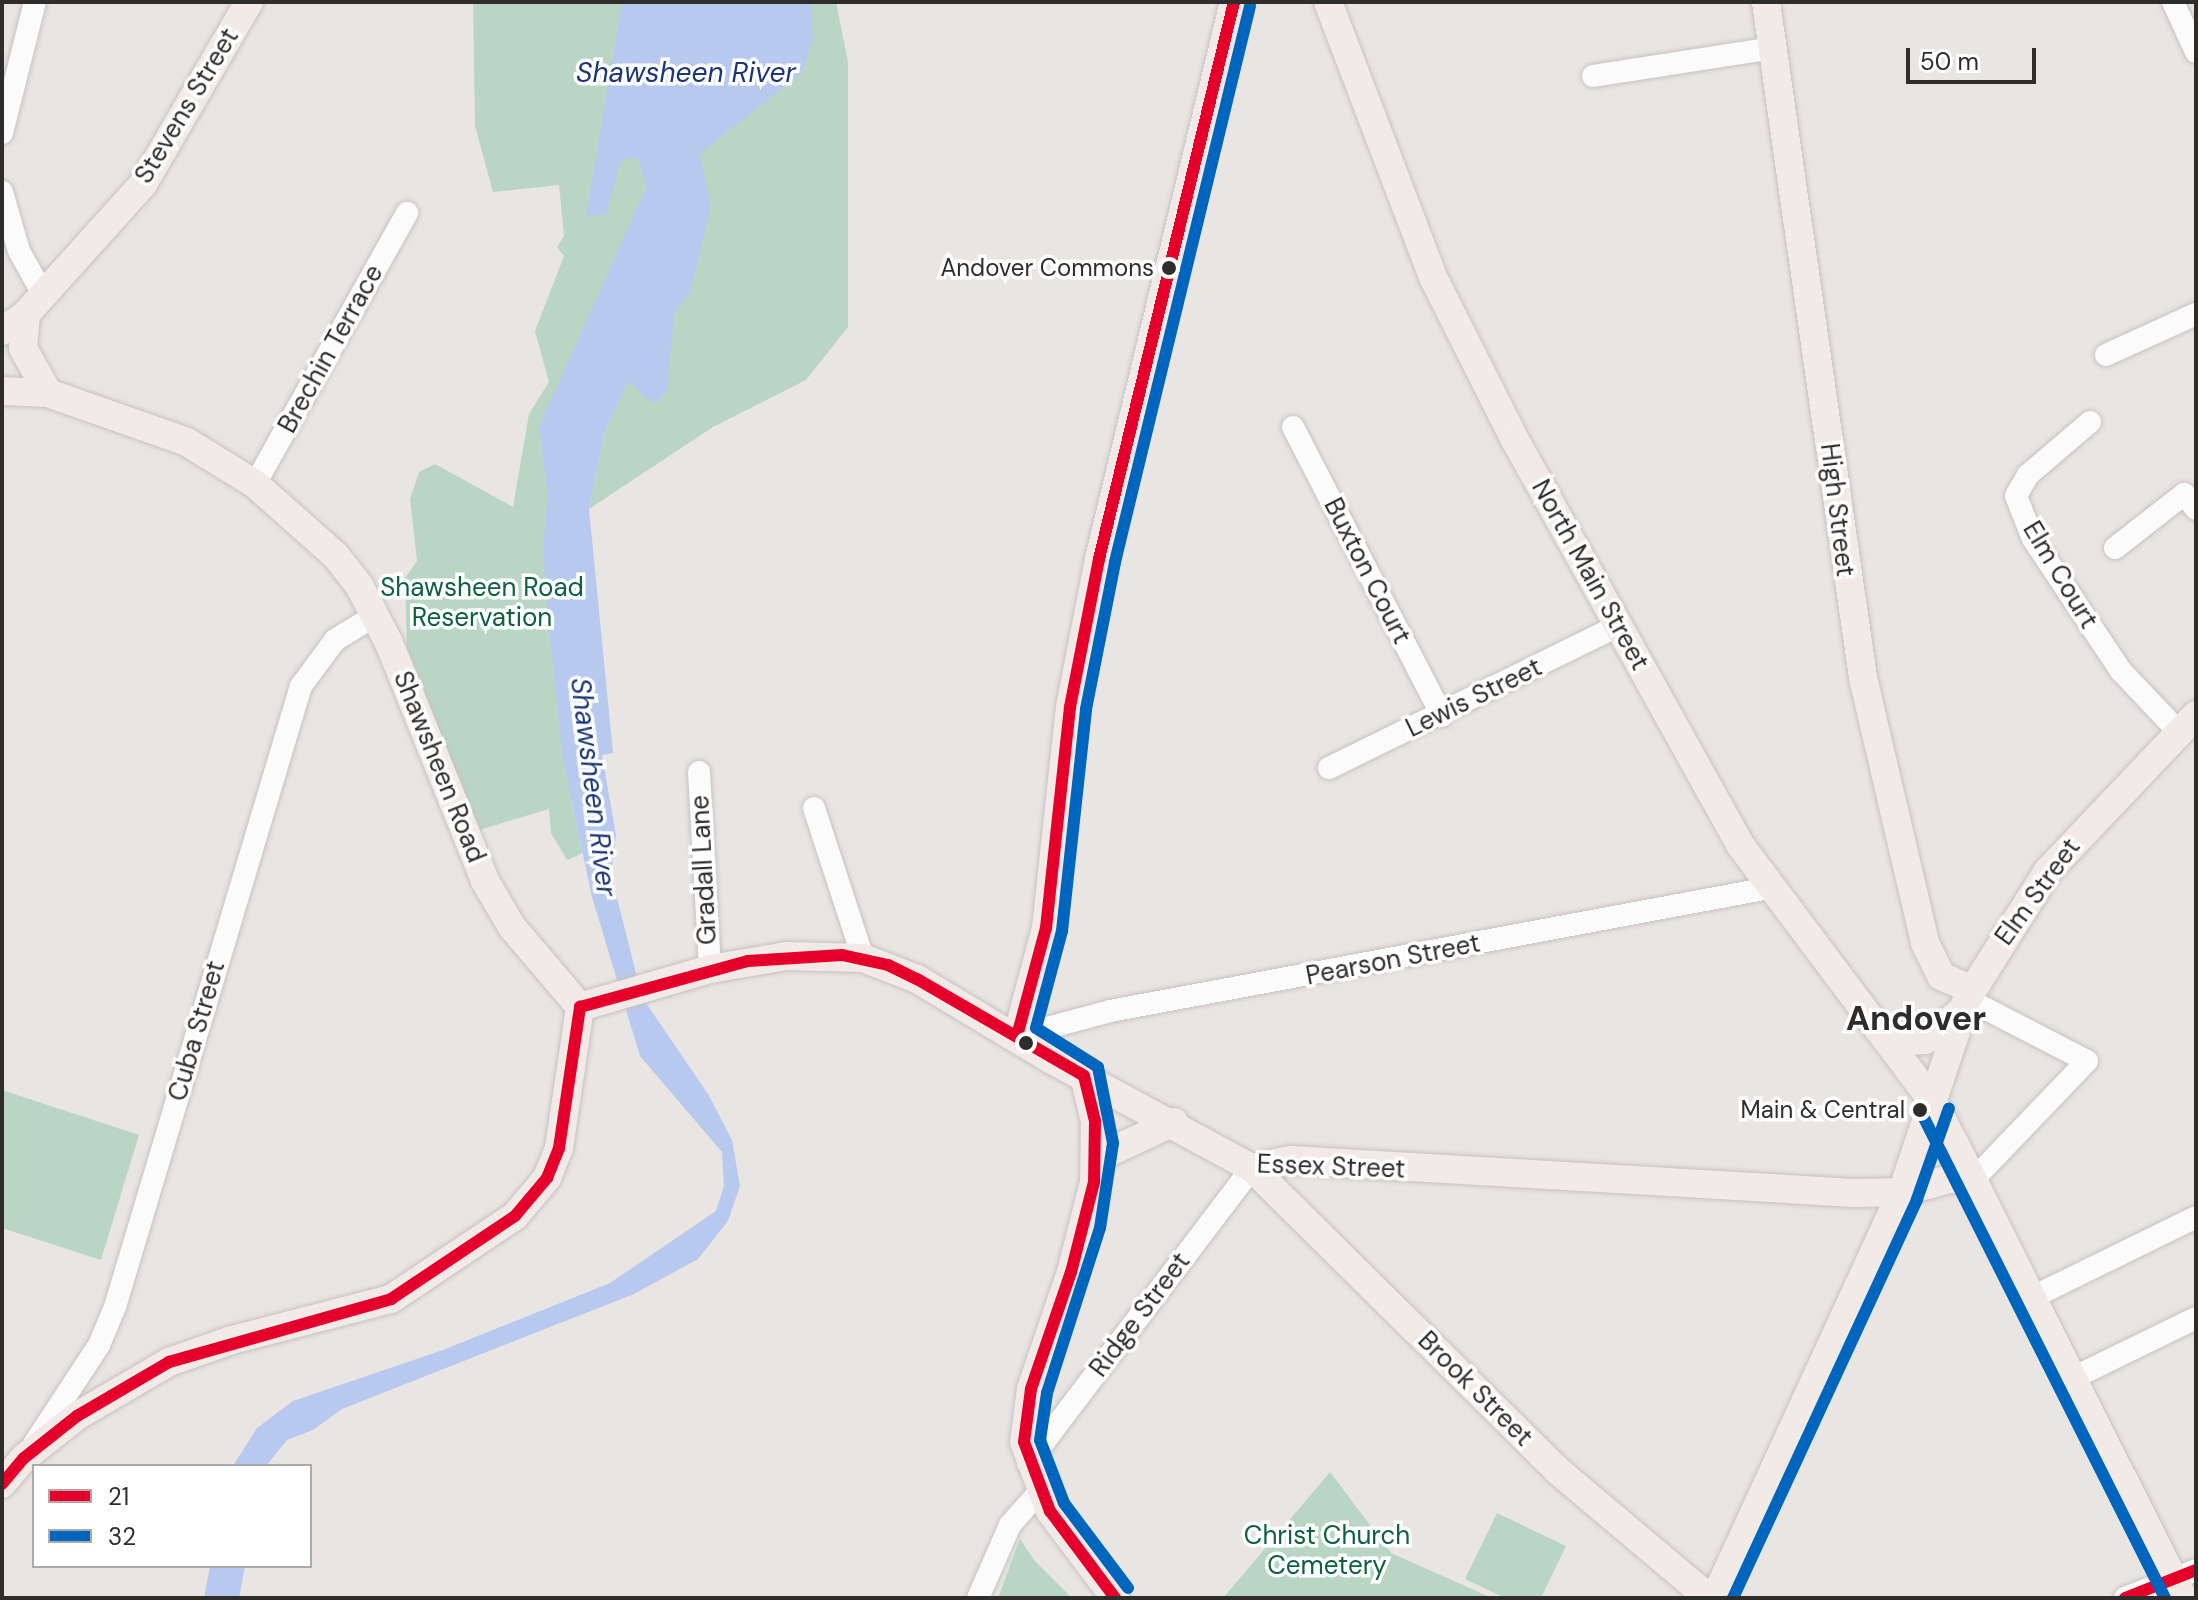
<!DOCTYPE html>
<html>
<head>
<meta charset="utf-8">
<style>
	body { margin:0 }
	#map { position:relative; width:2198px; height:1600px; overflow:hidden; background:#e9e5e3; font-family:"DM Sans",sans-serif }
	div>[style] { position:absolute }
	.green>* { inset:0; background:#b9d6c4 }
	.water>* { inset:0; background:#b7c9ef }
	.roads { filter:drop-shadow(0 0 2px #c6c2c1) drop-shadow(0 0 2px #c6c2c1) }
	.minor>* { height:22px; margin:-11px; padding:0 11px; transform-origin:11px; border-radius:11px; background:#fcfbfb }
	.major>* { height:28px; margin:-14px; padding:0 14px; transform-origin:14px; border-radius:14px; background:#f2eae7 }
	.bus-1>* { height:12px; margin:-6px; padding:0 6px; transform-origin:6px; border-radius:6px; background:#e4002b }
	.bus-2>* { height:12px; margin:-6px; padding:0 6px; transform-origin:6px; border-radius:6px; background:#0065bd }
	.dots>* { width:22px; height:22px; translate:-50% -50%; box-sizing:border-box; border:4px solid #fff; border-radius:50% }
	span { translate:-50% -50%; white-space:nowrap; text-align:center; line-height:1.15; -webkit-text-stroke:7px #fff; paint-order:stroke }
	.bus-label { font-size:24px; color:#2f2d2b }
	.right { translate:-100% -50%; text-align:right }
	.street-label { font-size:26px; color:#2f2d2b }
	.park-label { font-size:26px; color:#0d6040 }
	.water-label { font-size:28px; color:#1a3676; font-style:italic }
	.district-label { font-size:34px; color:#2f2d2b; font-weight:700 }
	.frame { position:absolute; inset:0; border:4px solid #2f2d2b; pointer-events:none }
	.legend { position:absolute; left:32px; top:1464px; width:280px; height:104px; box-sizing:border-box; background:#fff; border:2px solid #acabaa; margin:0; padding:10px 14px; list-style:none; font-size:24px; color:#2f2d2b }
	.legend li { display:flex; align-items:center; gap:16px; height:40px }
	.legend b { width:40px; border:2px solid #acabaa }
	.scale { position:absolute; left:1906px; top:48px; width:130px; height:36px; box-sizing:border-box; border:4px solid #2f2d2b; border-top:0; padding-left:10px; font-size:24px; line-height:28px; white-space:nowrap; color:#2f2d2b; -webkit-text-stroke:6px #fff; paint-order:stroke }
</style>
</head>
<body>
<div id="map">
	<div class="green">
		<div style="clip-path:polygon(473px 2px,627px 2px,655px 124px,646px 207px,581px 363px,572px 803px,583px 853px,567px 860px,551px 833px,549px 809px,479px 830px,407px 647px,405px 578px,417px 561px,410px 499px,419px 472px,435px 464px,513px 507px,529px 414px,549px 382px,535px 331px,564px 256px,557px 247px,564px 236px,559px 185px,493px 192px,475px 126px)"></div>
		<div style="clip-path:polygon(667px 2px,836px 2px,848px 62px,848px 327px,806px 380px,713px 427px,589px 509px,605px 431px,629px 379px,687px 104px)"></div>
		<div style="clip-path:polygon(2px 1090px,139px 1135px,101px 1260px,2px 1228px)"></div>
		<div style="clip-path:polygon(1330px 1472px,1391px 1553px,1492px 1598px,1223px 1598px)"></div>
		<div style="clip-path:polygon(1497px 1513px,1566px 1546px,1541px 1598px,1505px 1598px,1465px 1579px)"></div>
		<div style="clip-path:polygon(1020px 1539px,1034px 1560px,1072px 1598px,998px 1598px)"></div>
	</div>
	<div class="water">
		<div style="clip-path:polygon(622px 2px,811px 2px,813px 39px,802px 73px,699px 154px,711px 205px,691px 290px,674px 315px,667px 392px,654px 404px,628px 382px,605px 431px,589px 509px,613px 753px,602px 755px,616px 835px,611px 874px,642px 997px,708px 1094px,732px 1140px,740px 1186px,728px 1221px,698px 1259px,634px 1294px,342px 1409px,313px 1430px,287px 1440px,266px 1466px,233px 1466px,257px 1428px,293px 1401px,443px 1350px,610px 1283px,716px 1211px,724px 1186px,722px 1152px,640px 1056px,592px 897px,563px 760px,548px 619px,543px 546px,548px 495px,539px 426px,646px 188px,638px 157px,621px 160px,606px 214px,586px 216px)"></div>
		<div style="clip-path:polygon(210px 1566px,245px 1566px,239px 1598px,204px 1598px)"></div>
	</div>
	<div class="roads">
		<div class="minor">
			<div style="left:2173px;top:2px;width:55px;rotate:65.3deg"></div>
			<div style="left:1593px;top:76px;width:182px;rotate:-8.8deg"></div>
			<div style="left:2px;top:133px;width:135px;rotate:-75.9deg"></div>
			<div style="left:2px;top:192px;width:61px;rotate:73.9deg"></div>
			<div style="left:19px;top:251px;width:49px;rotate:60.8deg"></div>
			<div style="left:2106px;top:355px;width:99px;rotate:-24.5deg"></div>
			<div style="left:2090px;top:422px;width:82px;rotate:139.5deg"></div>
			<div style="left:2028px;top:475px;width:24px;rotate:120deg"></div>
			<div style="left:2016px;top:496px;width:46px;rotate:68.4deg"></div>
			<div style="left:2033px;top:539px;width:159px;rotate:56.3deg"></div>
			<div style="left:2121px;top:671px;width:83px;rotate:46.5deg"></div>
			<div style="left:1293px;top:427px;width:325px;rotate:62.7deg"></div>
			<div style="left:255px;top:484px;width:311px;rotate:-60.7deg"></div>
			<div style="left:2115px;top:548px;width:88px;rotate:-38deg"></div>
			<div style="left:2184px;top:494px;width:19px;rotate:51deg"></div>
			<div style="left:1329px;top:768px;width:321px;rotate:-26.2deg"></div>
			<div style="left:699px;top:772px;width:197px;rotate:86.8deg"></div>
			<div style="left:814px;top:808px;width:158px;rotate:71.9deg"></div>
			<div style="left:1967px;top:999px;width:135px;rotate:27.3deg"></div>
			<div style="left:2087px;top:1061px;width:165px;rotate:133.8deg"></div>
			<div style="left:1017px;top:1036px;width:96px;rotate:-15deg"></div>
			<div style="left:1110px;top:1011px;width:670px;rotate:-10.57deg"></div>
			<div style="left:2033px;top:1297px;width:182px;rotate:-26.1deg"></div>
			<div style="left:2073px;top:1378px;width:137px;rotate:-26deg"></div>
			<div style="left:34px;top:1444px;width:118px;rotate:-56.7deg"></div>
			<div style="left:99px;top:1345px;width:41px;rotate:-67.2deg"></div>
			<div style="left:115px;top:1307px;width:648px;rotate:-73.33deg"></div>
			<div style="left:301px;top:686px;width:57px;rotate:-53.5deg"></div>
			<div style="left:335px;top:640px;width:48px;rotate:-31.4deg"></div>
			<div style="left:1028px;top:1463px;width:370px;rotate:-52.8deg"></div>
			<div style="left:978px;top:1598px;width:80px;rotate:-66.3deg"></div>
			<div style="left:1010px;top:1525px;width:44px;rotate:-48.7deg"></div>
			<div style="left:2125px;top:1598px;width:76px;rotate:-21.5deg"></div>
		</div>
		<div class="major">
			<div style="left:1328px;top:2px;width:294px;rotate:69.1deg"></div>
			<div style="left:1433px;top:277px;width:182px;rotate:63.3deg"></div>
			<div style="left:1515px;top:440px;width:465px;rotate:60.9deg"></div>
			<div style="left:1741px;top:846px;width:321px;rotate:53.1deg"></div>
			<div style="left:1934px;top:1103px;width:554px;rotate:63.3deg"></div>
			<div style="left:1766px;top:2px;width:683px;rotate:81.83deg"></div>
			<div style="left:1863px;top:678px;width:272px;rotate:76.8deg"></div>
			<div style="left:1925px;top:943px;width:37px;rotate:64deg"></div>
			<div style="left:1941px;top:976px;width:34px;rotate:24deg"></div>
			<div style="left:26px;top:314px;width:34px;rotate:95deg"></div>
			<div style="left:23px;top:348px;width:51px;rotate:60.9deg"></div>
			<div style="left:2px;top:331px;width:29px;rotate:-35deg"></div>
			<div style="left:26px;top:314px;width:175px;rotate:-48deg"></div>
			<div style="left:143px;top:184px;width:211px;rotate:-59.8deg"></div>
			<div style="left:2px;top:391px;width:46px;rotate:2.5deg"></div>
			<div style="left:48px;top:393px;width:147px;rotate:19.4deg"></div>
			<div style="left:187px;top:442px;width:80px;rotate:31.7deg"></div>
			<div style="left:255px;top:484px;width:108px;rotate:41.6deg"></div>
			<div style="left:336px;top:556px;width:39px;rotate:52deg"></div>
			<div style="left:360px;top:587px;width:63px;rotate:62.6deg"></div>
			<div style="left:389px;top:643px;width:257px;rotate:68deg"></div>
			<div style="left:485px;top:881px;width:53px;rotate:59.6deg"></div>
			<div style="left:512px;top:927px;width:105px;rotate:49.6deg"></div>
			<div style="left:580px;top:1007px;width:135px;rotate:-16.3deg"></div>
			<div style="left:710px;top:969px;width:78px;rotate:-9.6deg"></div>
			<div style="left:787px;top:956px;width:76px;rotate:1.5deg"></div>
			<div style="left:863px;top:958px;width:58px;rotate:21.3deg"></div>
			<div style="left:917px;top:979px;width:157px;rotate:31deg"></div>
			<div style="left:1052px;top:1060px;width:227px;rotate:28.4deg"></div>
			<div style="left:1252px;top:1168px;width:429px;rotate:44.7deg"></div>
			<div style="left:1557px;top:1470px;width:199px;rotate:40.1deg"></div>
			<div style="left:1878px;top:1029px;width:32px;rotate:22deg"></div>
			<div style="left:1908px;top:1041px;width:17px;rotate:-3deg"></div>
			<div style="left:1925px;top:1040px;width:45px;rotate:-38.7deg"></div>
			<div style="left:1017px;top:1036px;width:112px;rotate:-75deg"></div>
			<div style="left:1046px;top:928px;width:222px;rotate:-83.8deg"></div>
			<div style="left:1070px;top:707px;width:151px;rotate:-78.9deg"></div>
			<div style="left:1099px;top:559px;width:573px;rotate:-76.38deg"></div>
			<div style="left:1084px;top:1076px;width:46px;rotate:76.3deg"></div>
			<div style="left:1095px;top:1121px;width:61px;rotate:90.9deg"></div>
			<div style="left:1094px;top:1182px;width:93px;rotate:104.3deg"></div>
			<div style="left:1071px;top:1272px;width:124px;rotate:108.9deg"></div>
			<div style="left:1031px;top:1389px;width:53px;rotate:97.5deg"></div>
			<div style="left:1024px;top:1442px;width:74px;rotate:69.4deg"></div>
			<div style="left:1050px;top:1511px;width:109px;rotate:53.2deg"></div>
			<div style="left:1097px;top:1158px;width:85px;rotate:-25.1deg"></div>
			<div style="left:1252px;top:1168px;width:40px;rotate:-12deg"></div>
			<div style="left:1291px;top:1160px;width:564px;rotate:3.35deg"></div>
			<div style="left:1854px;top:1193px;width:48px;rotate:-1.2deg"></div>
			<div style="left:1902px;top:1192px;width:49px;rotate:-15.5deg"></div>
			<div style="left:1949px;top:1179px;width:24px;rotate:2deg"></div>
			<div style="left:2px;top:1484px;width:34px;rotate:-50deg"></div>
			<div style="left:24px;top:1458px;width:68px;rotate:-38.4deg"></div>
			<div style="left:77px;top:1416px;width:107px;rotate:-30.4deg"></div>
			<div style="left:169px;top:1362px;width:67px;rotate:-19.2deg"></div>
			<div style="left:232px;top:1340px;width:164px;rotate:-14.5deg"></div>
			<div style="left:391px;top:1299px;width:149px;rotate:-33.8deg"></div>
			<div style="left:515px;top:1216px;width:50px;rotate:-49.9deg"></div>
			<div style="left:547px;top:1178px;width:32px;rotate:-68deg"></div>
			<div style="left:559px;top:1148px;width:143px;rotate:-81.5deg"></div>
			<div style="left:1715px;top:1598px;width:447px;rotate:-65.3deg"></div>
			<div style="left:1902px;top:1192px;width:204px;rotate:-71.4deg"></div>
			<div style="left:1967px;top:999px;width:151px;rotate:-57.7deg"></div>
			<div style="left:2048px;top:871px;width:215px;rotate:-46.5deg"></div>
		</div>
	</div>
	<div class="bus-1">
		<div style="left:1017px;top:1036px;width:112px;rotate:-75deg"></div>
		<div style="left:1046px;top:928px;width:222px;rotate:-83.8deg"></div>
		<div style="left:1070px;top:707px;width:151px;rotate:-78.9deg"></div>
		<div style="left:1099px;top:559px;width:573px;rotate:-76.38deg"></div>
		<div style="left:2px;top:1484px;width:34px;rotate:-50deg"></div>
		<div style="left:24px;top:1458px;width:68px;rotate:-38.4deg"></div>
		<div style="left:77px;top:1416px;width:107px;rotate:-30.4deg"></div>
		<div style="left:169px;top:1362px;width:231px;rotate:-15.8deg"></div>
		<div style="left:391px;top:1299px;width:149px;rotate:-33.8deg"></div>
		<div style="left:515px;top:1216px;width:50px;rotate:-49.9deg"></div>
		<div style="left:547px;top:1178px;width:32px;rotate:-68deg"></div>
		<div style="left:559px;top:1148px;width:143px;rotate:-81.5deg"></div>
		<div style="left:580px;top:1007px;width:174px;rotate:-15.3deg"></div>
		<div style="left:748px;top:961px;width:94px;rotate:-3.7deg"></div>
		<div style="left:842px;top:955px;width:47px;rotate:12.3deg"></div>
		<div style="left:888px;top:965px;width:32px;rotate:26deg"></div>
		<div style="left:917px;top:979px;width:193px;rotate:30.1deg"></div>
		<div style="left:1084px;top:1076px;width:46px;rotate:76.3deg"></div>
		<div style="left:1095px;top:1121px;width:61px;rotate:90.9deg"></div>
		<div style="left:1094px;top:1182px;width:93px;rotate:104.3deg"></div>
		<div style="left:1071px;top:1272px;width:124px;rotate:108.9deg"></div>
		<div style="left:1031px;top:1389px;width:53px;rotate:97.5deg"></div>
		<div style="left:1024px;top:1442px;width:74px;rotate:69.4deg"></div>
		<div style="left:1050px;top:1511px;width:109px;rotate:53.2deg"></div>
		<div style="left:2125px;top:1598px;width:76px;rotate:-21.5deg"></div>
	</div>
	<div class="bus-2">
		<div style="left:1920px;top:1110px;width:546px;rotate:63.34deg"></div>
		<div style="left:1128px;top:1588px;width:106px;rotate:-127deg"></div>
		<div style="left:1064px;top:1503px;width:67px;rotate:-110.9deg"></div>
		<div style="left:1040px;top:1440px;width:48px;rotate:-81.5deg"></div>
		<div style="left:1047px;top:1393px;width:173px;rotate:-72.2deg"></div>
		<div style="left:1100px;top:1228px;width:86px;rotate:-81.3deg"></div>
		<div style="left:1113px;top:1143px;width:77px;rotate:-101.2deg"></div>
		<div style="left:1098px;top:1067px;width:73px;rotate:-147.8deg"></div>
		<div style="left:1036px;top:1028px;width:100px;rotate:-75deg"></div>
		<div style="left:1062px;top:931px;width:223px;rotate:-83.8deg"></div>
		<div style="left:1086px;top:709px;width:150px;rotate:-78.8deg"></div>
		<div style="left:1115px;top:562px;width:572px;rotate:-76.35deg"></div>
		<div style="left:1733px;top:1598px;width:439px;rotate:-65.2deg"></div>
		<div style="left:1917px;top:1199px;width:96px;rotate:-70.6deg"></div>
	</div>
	<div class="dots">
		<div style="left:1169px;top:268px;background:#2f2d2b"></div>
		<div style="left:1026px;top:1043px;background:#2f2d2b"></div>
		<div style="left:1920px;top:1110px;background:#2f2d2b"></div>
	</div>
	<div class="bus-label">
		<span class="right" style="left:1154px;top:268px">Andover Commons</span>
		<span class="right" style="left:1905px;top:1110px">Main &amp; Central</span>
	</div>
	<div class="street-label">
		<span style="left:187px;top:106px;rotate:-59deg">Stevens Street</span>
		<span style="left:331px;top:349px;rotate:-61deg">Brechin Terrace</span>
		<span style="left:1837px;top:510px;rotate:83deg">High Street</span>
		<span style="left:1367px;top:571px;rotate:63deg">Buxton Court</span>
		<span style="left:1590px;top:575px;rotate:61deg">North Main Street</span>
		<span style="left:2060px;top:575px;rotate:59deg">Elm Court</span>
		<span style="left:1474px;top:698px;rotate:-26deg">Lewis Street</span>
		<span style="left:439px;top:767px;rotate:68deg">Shawsheen Road</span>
		<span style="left:704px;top:870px;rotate:-93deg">Gradall Lane</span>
		<span style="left:2038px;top:892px;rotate:-54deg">Elm Street</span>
		<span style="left:1393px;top:960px;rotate:-11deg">Pearson Street</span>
		<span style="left:197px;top:1031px;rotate:-74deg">Cuba Street</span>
		<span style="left:1331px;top:1167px;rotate:2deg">Essex Street</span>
		<span style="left:1140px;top:1315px;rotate:-53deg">Ridge Street</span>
		<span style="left:1475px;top:1389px;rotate:45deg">Brook Street</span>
	</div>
	<div class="park-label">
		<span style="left:482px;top:603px">Shawsheen Road<br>Reservation</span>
		<span style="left:1327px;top:1551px">Christ Church<br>Cemetery</span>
	</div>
	<div class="water-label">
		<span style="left:686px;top:73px">Shawsheen River</span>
		<span style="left:593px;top:787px;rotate:83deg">Shawsheen River</span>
	</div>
	<div class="district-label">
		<span style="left:1916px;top:1019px">Andover</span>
	</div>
	<div class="frame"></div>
	<ul class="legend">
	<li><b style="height:10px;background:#e4002b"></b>21</li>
	<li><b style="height:10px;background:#0065bd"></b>32</li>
	</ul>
	<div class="scale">50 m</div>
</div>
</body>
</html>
